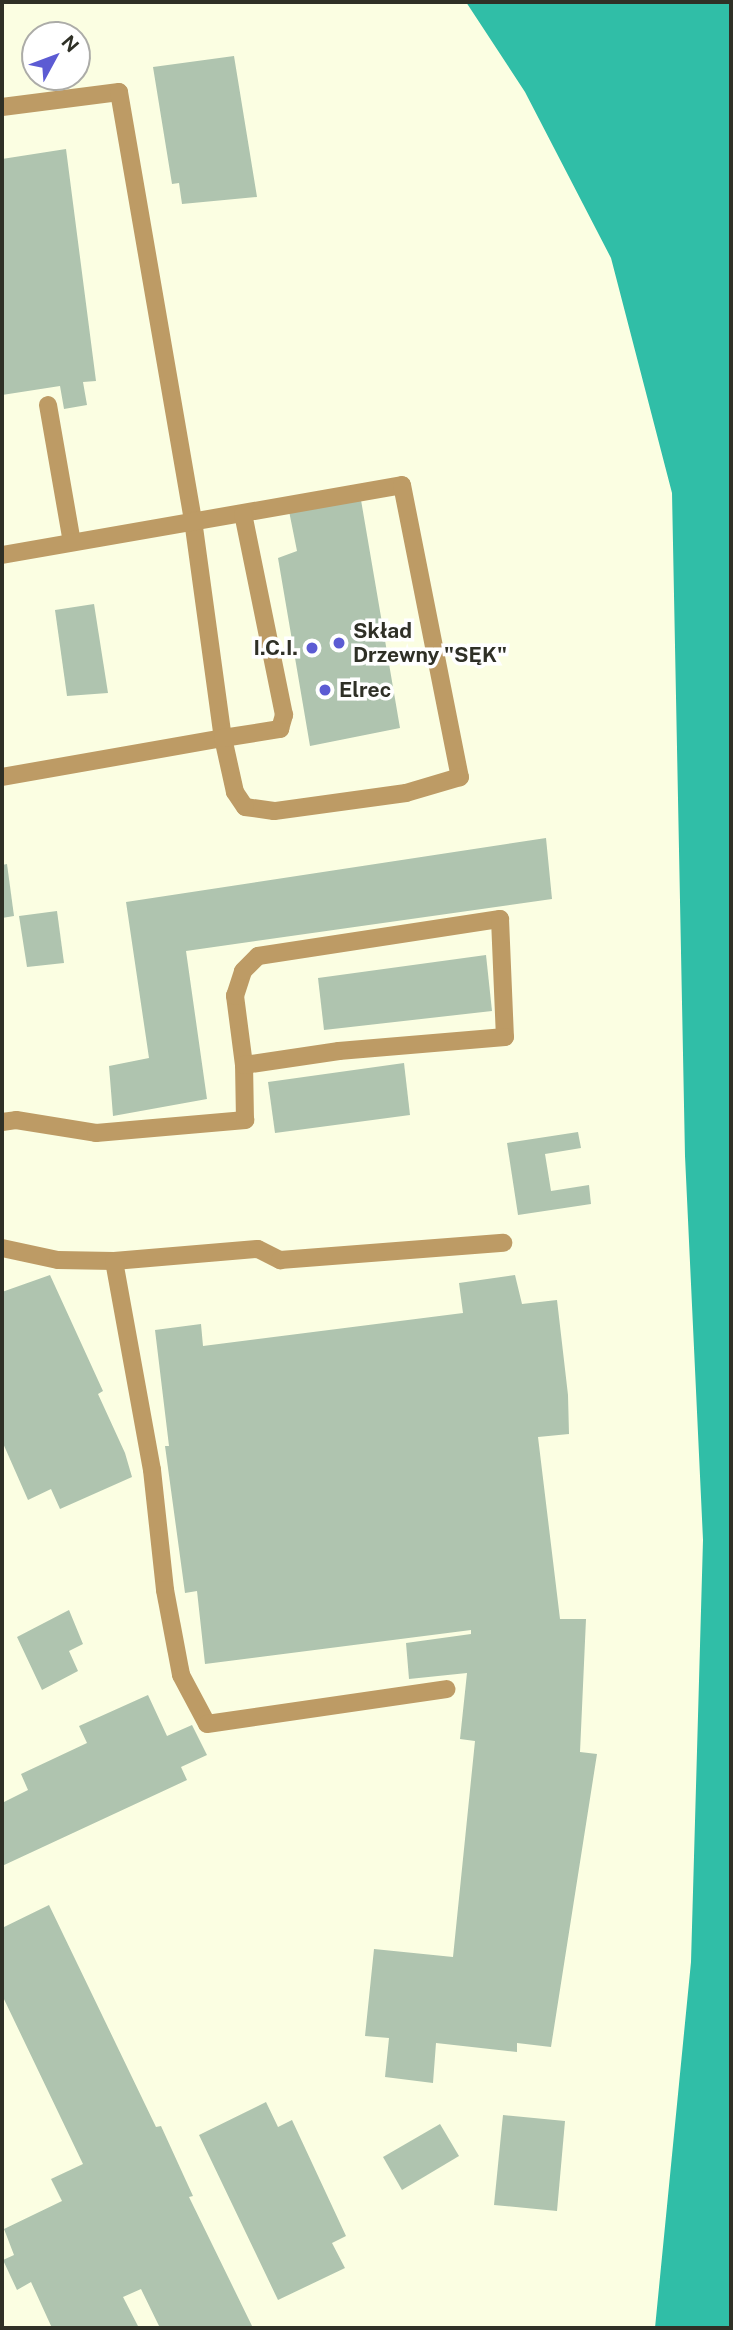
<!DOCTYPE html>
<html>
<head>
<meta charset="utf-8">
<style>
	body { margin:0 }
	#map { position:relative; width:733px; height:2330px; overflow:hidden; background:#fbfee2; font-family:"Public Sans",sans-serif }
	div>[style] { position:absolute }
	.water>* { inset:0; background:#30bea7 }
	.building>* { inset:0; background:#afc4af }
	.minor>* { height:18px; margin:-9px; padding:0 9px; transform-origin:9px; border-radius:9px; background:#bd9b65 }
	.dots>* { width:19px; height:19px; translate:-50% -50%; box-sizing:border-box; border:4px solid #fff; border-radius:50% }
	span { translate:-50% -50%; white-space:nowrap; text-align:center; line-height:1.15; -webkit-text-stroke:7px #fff; paint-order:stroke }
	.poi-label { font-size:21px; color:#2f3026; font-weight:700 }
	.left { translate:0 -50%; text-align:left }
	.right { translate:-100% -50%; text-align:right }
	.frame { position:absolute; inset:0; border:4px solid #2f3026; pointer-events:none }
	.north { position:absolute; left:21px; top:21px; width:70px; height:70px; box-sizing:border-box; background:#fff; border:2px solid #acaca8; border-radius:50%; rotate:49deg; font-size:19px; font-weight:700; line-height:28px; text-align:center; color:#2f3026 }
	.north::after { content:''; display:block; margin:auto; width:24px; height:32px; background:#5c5bd3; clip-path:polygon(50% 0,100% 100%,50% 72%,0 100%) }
</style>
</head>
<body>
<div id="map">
	<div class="water">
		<div style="clip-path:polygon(466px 2px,731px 2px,731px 2328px,655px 2328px,691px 1962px,703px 1540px,685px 1156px,672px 493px,611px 258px,525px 92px)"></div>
	</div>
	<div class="building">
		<div style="clip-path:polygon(234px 56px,257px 197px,182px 204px,179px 183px,172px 184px,153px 67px)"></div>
		<div style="clip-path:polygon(66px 149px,96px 381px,83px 382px,87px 405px,64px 409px,60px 386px,2px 395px,2px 159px)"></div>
		<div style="clip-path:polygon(361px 500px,400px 728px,310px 746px,278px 558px,297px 551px,289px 511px)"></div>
		<div style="clip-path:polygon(94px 604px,108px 693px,67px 696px,55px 610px)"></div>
		<div style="clip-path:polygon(546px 838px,552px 899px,186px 951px,207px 1099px,113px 1116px,109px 1066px,149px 1058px,126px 902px)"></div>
		<div style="clip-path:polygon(7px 864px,14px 916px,2px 918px,2px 865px)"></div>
		<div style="clip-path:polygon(57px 911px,64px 963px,27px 967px,19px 916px)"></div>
		<div style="clip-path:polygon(486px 955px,492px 1011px,324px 1030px,318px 978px)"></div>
		<div style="clip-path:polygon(404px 1063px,410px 1115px,275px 1133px,268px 1082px)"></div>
		<div style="clip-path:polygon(578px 1132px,581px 1148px,545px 1154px,551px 1191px,589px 1185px,591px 1204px,518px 1215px,507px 1143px)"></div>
		<div style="clip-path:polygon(50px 1275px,103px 1391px,98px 1394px,125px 1453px,132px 1477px,60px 1509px,51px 1489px,28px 1500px,2px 1441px,2px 1292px)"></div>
		<div style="clip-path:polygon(515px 1275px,522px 1304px,557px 1300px,568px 1395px,569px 1434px,538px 1437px,560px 1619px,586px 1619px,580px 1752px,597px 1754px,551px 2047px,517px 2043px,517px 2052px,436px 2043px,433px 2083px,385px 2077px,389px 2038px,365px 2036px,374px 1949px,453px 1957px,475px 1741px,460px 1739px,467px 1673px,409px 1679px,406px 1643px,471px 1634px,471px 1630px,205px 1664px,197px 1591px,185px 1593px,165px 1446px,169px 1446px,155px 1330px,201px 1324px,203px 1346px,463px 1313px,459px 1283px)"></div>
		<div style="clip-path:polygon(69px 1610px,83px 1644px,69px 1651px,78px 1671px,42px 1690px,17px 1637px)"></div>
		<div style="clip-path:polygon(148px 1695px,167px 1736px,192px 1725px,207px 1755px,181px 1767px,187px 1780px,2px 1866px,2px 1803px,28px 1790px,21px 1774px,87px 1743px,79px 1726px)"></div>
		<div style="clip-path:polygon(49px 1905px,156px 2127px,161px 2126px,193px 2196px,189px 2197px,253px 2328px,160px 2328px,141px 2289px,123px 2297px,139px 2328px,52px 2328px,31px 2282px,17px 2290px,3px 2260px,14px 2255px,4px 2229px,62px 2201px,51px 2179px,83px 2164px,2px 1995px,2px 1928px)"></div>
		<div style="clip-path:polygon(266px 2102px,278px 2127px,292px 2120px,346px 2236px,332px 2243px,345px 2268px,278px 2300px,199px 2135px)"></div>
		<div style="clip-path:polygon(503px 2115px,565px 2121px,557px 2211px,494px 2205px)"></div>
		<div style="clip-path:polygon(440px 2124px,459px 2156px,402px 2190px,383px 2157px)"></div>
	</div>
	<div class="minor">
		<div style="left:2px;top:107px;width:118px;rotate:-7.3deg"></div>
		<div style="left:119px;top:92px;width:434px;rotate:80.2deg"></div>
		<div style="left:193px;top:520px;width:220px;rotate:82.2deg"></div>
		<div style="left:223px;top:738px;width:224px;rotate:170deg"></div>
		<div style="left:48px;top:405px;width:139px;rotate:80.1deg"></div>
		<div style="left:2px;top:555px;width:406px;rotate:-9.9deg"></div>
		<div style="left:402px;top:485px;width:298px;rotate:78.8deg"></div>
		<div style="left:460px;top:777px;width:56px;rotate:163.5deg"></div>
		<div style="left:406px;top:793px;width:133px;rotate:172.2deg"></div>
		<div style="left:274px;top:811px;width:29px;rotate:-172deg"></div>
		<div style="left:245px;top:807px;width:18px;rotate:-124deg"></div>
		<div style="left:235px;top:792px;width:55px;rotate:-102.5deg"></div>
		<div style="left:223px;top:738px;width:58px;rotate:-9deg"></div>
		<div style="left:280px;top:729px;width:15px;rotate:-74deg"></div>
		<div style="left:284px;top:715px;width:205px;rotate:-101.5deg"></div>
		<div style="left:2px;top:1122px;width:14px;rotate:-8deg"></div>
		<div style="left:16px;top:1120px;width:81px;rotate:9.2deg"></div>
		<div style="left:96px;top:1133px;width:150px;rotate:-5deg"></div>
		<div style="left:245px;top:1120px;width:55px;rotate:-91deg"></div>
		<div style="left:244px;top:1065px;width:70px;rotate:-97.4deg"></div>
		<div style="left:235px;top:996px;width:26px;rotate:-72deg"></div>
		<div style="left:243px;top:971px;width:21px;rotate:-45deg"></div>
		<div style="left:258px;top:956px;width:245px;rotate:-8.7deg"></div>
		<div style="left:500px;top:919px;width:118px;rotate:87.6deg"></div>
		<div style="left:505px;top:1037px;width:167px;rotate:175.2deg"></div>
		<div style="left:339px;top:1051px;width:96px;rotate:171.6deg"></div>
		<div style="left:2px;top:1248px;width:57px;rotate:12.1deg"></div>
		<div style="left:58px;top:1260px;width:56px;rotate:1deg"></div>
		<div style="left:114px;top:1261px;width:144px;rotate:-4.8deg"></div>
		<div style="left:258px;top:1249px;width:25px;rotate:27deg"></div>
		<div style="left:280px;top:1260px;width:224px;rotate:-4.4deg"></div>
		<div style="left:114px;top:1261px;width:212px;rotate:79.7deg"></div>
		<div style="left:152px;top:1470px;width:121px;rotate:83.8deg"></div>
		<div style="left:165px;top:1590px;width:86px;rotate:79.3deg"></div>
		<div style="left:181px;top:1675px;width:55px;rotate:62deg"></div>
		<div style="left:207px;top:1724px;width:242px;rotate:-8.3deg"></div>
	</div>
	<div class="dots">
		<div style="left:339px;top:643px;background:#5c5bd3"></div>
		<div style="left:312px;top:648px;background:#5c5bd3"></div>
		<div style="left:325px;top:690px;background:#5c5bd3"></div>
	</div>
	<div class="poi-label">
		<span class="left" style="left:353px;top:643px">Skład<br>Drzewny "SĘK"</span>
		<span class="right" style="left:298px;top:648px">I.C.I.</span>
		<span class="left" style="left:339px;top:690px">Elrec</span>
	</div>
	<div class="frame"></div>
	<div class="north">N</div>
</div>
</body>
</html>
